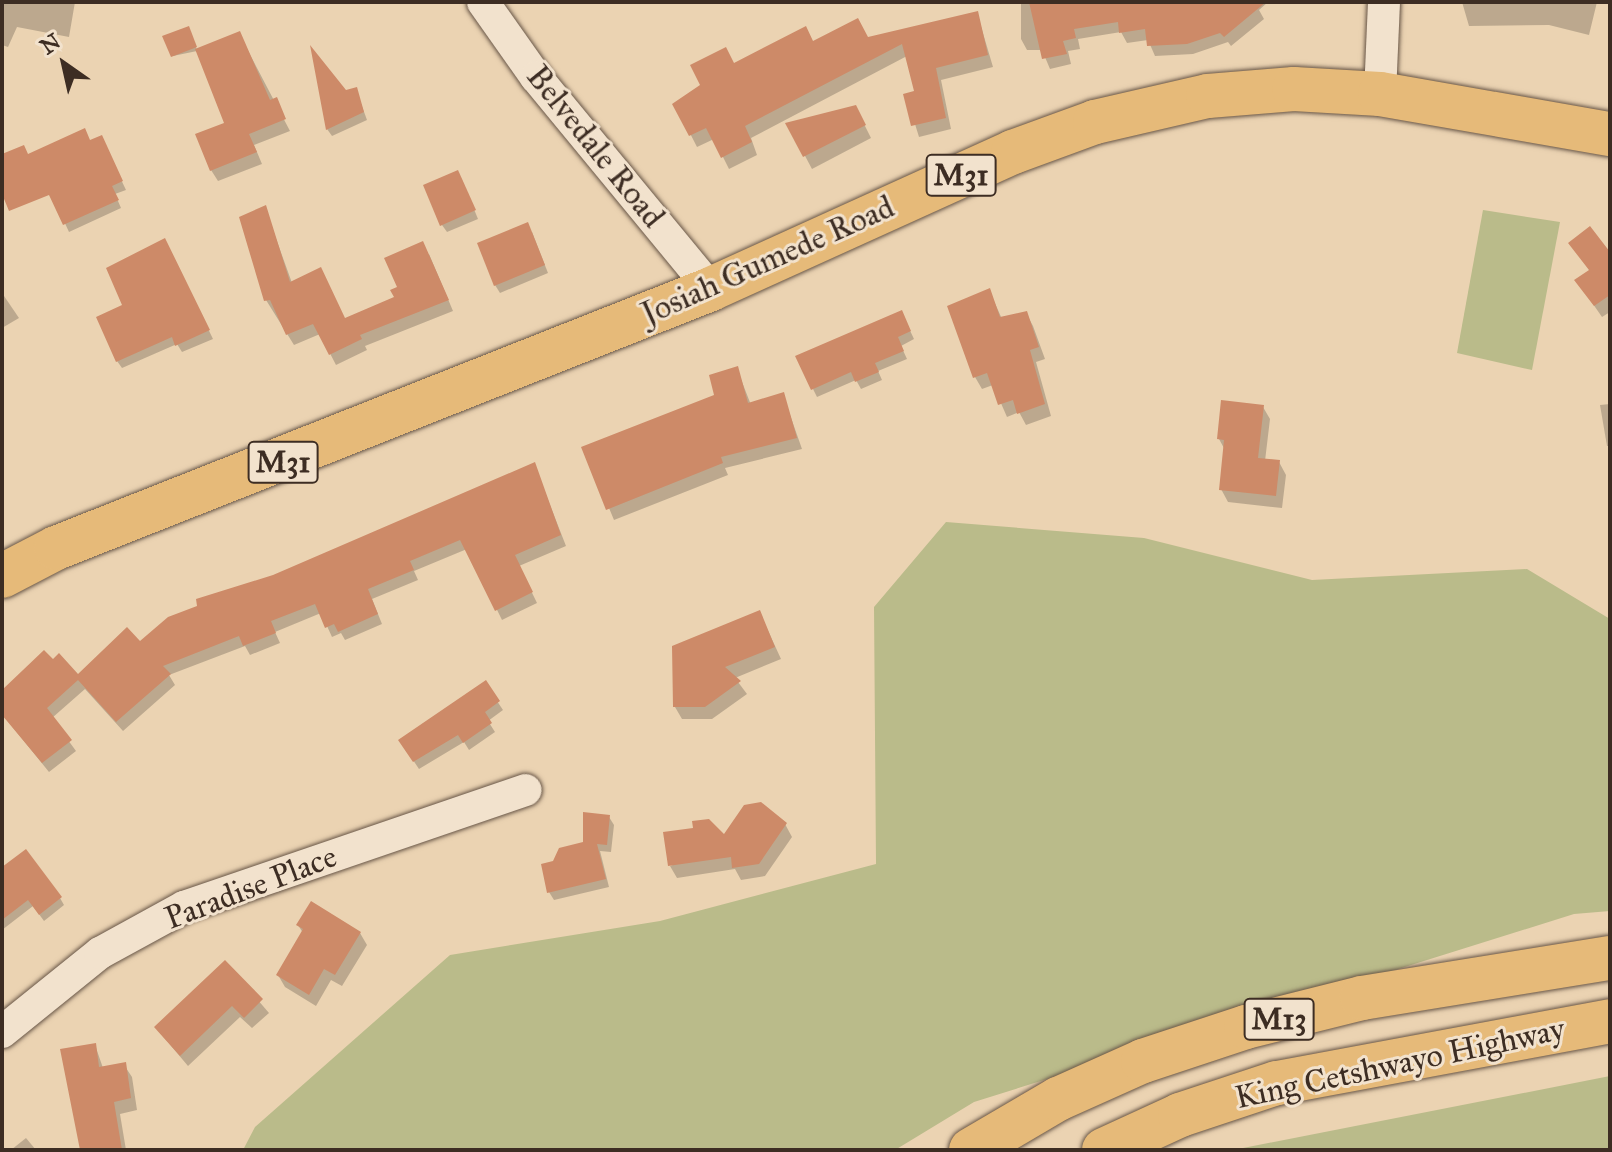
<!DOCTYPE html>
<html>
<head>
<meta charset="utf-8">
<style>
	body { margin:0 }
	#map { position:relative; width:1612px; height:1152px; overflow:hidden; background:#ebd3b2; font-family:"IM FELL Great Primer",serif }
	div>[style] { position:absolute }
	.green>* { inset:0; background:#babb8a }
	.shadow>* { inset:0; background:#0003 }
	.building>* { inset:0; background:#cd8a68 }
	.roads { filter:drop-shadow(0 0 2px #685647) drop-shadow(0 0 2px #685647) }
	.street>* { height:32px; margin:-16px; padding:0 16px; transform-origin:16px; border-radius:16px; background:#f2e2cd }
	.primary>* { height:44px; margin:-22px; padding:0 22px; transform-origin:22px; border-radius:22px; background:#e6ba79 }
	.highway>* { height:44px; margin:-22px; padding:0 22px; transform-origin:22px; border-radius:22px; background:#e6ba79 }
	span { translate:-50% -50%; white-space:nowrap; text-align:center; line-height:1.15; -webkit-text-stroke:6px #f2e2cd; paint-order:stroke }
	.shield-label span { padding:2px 6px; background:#f2e2cd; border:2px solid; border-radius:6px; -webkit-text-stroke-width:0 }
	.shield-label { font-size:30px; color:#3d2d23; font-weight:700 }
	.street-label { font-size:32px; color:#3d2d23 }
	.frame { position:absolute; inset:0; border:4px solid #3d2d23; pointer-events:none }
	.north { position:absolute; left:24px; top:24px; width:80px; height:80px; -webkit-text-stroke:6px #f2e2cd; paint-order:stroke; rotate:326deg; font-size:22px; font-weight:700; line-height:32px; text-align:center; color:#3d2d23 }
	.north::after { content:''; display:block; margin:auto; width:28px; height:36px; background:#3d2d23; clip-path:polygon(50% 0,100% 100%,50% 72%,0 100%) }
</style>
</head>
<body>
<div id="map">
	<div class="green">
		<div style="clip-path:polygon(1483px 210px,1560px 222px,1532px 370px,1457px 353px)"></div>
		<div style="clip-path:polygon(946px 522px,1144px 538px,1312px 580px,1527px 569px,1610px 619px,1610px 911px,1574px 914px,974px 1102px,895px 1150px,243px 1150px,255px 1127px,450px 955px,660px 921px,876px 864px,874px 607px)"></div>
		<div style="clip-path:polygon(1610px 1076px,1610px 1150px,1233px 1150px)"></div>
	</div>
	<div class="shadow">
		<div style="clip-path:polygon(2px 2px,75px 2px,69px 37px,17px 27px,8px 47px,2px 45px)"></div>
		<div style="clip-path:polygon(1021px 2px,1268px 2px,1259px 10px,1264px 19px,1231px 46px,1228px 42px,1193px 54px,1155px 56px,1148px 40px,1127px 43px,1121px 32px,1078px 39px,1080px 49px,1068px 51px,1071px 64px,1050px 69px,1042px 50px,1027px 50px,1021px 39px)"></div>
		<div style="clip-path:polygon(1462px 2px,1597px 2px,1589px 35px,1549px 25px,1469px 26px)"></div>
		<div style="clip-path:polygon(977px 13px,993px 67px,941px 80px,951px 129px,919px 137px,906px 95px,916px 93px,907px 56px,751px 138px,757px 155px,729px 169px,714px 139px,697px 147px,675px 104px,734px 66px,813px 44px,868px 40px)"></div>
		<div style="clip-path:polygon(190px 31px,197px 50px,245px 45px,290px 131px,254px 145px,262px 164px,218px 181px,211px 170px,227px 124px,197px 51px,173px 56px)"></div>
		<div style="clip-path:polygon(356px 90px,367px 120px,332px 136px,327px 129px,345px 92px)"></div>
		<div style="clip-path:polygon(862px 120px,871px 138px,812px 169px,788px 124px)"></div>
		<div style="clip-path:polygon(116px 169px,126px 190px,115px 194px,121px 208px,69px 232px,55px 202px)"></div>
		<div style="clip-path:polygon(462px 180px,478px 219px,447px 232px,442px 225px)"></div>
		<div style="clip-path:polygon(265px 208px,292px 283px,345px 320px,396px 298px,429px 254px,453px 311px,365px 346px,367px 350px,336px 365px,320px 334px,294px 345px,266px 300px)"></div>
		<div style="clip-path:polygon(532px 232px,548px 273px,500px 293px,495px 285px)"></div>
		<div style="clip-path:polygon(1571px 244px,1610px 255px,1610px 312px,1602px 317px,1577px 281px,1590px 271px)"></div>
		<div style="clip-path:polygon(169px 248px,213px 339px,182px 352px,177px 344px,122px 368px,117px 361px,125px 306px)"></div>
		<div style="clip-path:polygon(989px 290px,1002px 319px,1026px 313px,1033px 326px,1045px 359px,1036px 362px,1051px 416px,1026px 425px,1019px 412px,1007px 417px,993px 385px,982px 389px,975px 377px,950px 306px)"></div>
		<div style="clip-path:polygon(2px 293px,19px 318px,2px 328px)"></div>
		<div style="clip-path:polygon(905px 320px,914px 339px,901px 346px,907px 359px,878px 371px,882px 380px,861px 389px,856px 380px,817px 397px,813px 389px)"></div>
		<div style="clip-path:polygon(737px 369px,751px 405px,783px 395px,802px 449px,725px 468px,728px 475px,614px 520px,584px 448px,717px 396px)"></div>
		<div style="clip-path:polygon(1610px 404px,1610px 446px,1607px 446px,1600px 405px)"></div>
		<div style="clip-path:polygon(1263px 407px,1270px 419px,1265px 461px,1279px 462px,1286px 475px,1282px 508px,1228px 502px,1221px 489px,1225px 450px,1219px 439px)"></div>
		<div style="clip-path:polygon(534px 464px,566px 546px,519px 566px,537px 603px,502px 620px,467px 549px,414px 571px,418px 580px,372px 599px,382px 624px,345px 640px,341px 633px,332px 637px,321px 613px,275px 632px,280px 643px,250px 655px,245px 646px,169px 675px,175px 685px,123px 731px,85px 689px,52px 718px,76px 751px,49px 772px,2px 714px,2px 693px,53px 662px,78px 677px,273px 576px)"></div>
		<div style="clip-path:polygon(760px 613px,781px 659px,735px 678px,747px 694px,712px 719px,682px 719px,675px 707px)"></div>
		<div style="clip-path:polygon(485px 683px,503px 710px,488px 721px,495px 732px,469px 750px,464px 742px,419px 769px,405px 748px)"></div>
		<div style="clip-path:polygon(609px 817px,614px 825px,611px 852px,600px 851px,609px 887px,554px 900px,549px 892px,555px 863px,585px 844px)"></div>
		<div style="clip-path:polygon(785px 824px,792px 837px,765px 876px,741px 880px,735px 869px,677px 878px,670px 866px)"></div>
		<div style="clip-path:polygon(2px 870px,60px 898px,64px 905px,44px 921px,33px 906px,2px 930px)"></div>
		<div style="clip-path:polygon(298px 925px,360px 933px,367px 945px,342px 986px,331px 980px,316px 1006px,285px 987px,278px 975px,303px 933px)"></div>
		<div style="clip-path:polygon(225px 962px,269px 1013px,252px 1028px,240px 1017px,188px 1066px,156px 1028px)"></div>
		<div style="clip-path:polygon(95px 1045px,103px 1068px,124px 1065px,132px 1077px,137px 1110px,120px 1114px,126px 1150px,82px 1150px)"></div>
		<div style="clip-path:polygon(26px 1138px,36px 1150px,11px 1150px)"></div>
	</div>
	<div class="building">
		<div style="clip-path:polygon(1029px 2px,1266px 2px,1224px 37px,1220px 33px,1187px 44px,1147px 46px,1145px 29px,1119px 33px,1118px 22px,1074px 29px,1076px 38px,1063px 41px,1067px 54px,1042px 59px)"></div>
		<div style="clip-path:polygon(978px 11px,988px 55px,936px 68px,946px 118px,911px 126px,903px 94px,914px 91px,902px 44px,745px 126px,752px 142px,721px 158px,706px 128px,689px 136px,672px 104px,700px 85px,690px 65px,726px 47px,734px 63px,806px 26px,813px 41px,858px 18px,868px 37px)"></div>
		<div style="clip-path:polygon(189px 26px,197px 47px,171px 57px,162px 36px)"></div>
		<div style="clip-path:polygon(240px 31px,270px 100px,277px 97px,286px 119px,249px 134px,257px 152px,210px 171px,195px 134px,224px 123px,195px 49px)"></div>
		<div style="clip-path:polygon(310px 45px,346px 90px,357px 87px,364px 112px,326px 130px)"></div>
		<div style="clip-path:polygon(856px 105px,866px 125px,803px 157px,785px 123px)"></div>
		<div style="clip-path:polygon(85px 128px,90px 140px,102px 135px,123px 181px,112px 186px,119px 200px,63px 225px,49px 195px,9px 211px,2px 194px,2px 154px,24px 145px,28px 154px)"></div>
		<div style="clip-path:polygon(458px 170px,476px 210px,440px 226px,423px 185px)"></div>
		<div style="clip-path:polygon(266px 205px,290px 282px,321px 267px,345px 318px,394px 297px,390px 290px,397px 287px,384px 258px,423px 241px,449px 300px,360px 335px,362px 339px,329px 355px,313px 324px,286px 335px,270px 300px,264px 301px,239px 217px)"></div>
		<div style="clip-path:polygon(528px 222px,545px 265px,494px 286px,477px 243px)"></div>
		<div style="clip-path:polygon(1590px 226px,1610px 252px,1610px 295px,1594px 306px,1574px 280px,1589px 270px,1568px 243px)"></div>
		<div style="clip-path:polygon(165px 238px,210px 330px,175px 346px,172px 337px,116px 362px,96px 317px,122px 305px,106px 268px)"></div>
		<div style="clip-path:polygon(990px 288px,1000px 317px,1027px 311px,1039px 347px,1030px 350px,1045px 404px,1017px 414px,1013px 400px,998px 405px,987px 373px,973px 378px,947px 306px)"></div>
		<div style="clip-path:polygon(902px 310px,911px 331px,898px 337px,904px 351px,875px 363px,879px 372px,855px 382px,851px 372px,811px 390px,795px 356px)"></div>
		<div style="clip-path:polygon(738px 366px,748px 403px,784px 392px,797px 438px,721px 457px,723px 463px,606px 510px,581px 447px,714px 395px,709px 375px)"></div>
		<div style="clip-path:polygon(1221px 400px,1264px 405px,1258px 458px,1280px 460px,1276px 496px,1219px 490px,1224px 440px,1217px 439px)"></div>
		<div style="clip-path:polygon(535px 462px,561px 535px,515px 555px,533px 592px,495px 611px,460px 540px,410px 561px,414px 570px,368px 589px,378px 614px,338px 632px,334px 624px,325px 628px,315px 604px,271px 621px,276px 633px,243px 646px,239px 636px,163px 666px,171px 674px,116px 722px,78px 680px,47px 708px,72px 740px,42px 763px,2px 715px,2px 690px,44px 650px,53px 659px,59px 653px,78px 674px,127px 627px,140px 641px,168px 617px,197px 606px,196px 599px,273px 575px)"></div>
		<div style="clip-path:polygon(760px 610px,775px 647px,725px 667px,741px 681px,705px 707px,673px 707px,672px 646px)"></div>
		<div style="clip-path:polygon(486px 680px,500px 701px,485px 712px,492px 723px,463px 743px,458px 735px,413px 762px,398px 740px)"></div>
		<div style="clip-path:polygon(761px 802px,787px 823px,759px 864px,732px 868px,731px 857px,668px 866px,663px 832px,693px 828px,692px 821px,709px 819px,724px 834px,744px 805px)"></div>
		<div style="clip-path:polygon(583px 812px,610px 815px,607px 845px,597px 844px,606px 879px,547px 893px,541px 864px,553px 861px,559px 848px,583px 842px)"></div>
		<div style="clip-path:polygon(26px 849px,62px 897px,39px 915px,28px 900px,2px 920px,2px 867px)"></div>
		<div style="clip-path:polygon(311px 901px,361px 932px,335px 975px,324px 969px,309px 995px,276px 975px,303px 929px,296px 925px)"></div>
		<div style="clip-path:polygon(225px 960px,263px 999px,244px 1018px,232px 1006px,180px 1056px,154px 1027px)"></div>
		<div style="clip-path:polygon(96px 1043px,99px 1067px,126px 1062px,131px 1098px,114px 1102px,122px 1150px,80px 1150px,60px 1049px)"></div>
	</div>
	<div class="roads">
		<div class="street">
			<div style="left:483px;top:2px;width:92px;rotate:54.8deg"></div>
			<div style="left:536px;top:77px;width:275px;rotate:50.5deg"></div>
			<div style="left:1380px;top:94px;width:92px;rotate:-87.5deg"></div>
			<div style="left:2px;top:1032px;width:126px;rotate:-38.9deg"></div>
			<div style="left:100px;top:953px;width:96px;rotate:-28.7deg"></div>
			<div style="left:184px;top:907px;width:361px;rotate:-18.9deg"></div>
		</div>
		<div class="primary">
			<div style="left:2px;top:576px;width:61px;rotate:-27.4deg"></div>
			<div style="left:56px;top:548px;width:704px;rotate:-21.57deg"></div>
			<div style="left:711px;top:289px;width:332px;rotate:-24.4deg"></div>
			<div style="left:1013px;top:152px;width:87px;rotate:-20.1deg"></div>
			<div style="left:1095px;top:122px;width:116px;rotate:-13deg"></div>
			<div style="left:1208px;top:96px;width:86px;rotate:-4.7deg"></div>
			<div style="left:1294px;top:89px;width:86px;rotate:3.3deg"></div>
			<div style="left:1380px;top:94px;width:233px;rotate:9.9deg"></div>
		</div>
		<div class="highway">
			<div style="left:971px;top:1150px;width:101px;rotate:-30.4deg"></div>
			<div style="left:1058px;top:1099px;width:93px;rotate:-24.1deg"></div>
			<div style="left:1143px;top:1061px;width:108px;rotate:-18.3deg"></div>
			<div style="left:1246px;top:1027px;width:120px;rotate:-14deg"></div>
			<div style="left:1362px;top:998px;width:251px;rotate:-9.2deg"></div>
			<div style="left:1104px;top:1150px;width:84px;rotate:-24.7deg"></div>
			<div style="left:1180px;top:1115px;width:102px;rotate:-18.3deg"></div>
			<div style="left:1277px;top:1083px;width:339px;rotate:-10.5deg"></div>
		</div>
	</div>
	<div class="shield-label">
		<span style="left:961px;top:175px">M31</span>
		<span style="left:283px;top:462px">M31</span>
		<span style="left:1279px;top:1019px">M13</span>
	</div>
	<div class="street-label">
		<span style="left:595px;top:147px;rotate:51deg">Belvedale Road</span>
		<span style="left:768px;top:261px;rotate:-24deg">Josiah Gumede Road</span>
		<span style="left:251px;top:888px;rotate:-21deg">Paradise Place</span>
		<span style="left:1400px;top:1064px;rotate:-12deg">King Cetshwayo Highway</span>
	</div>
	<div class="frame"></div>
	<div class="north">N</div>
</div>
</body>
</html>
